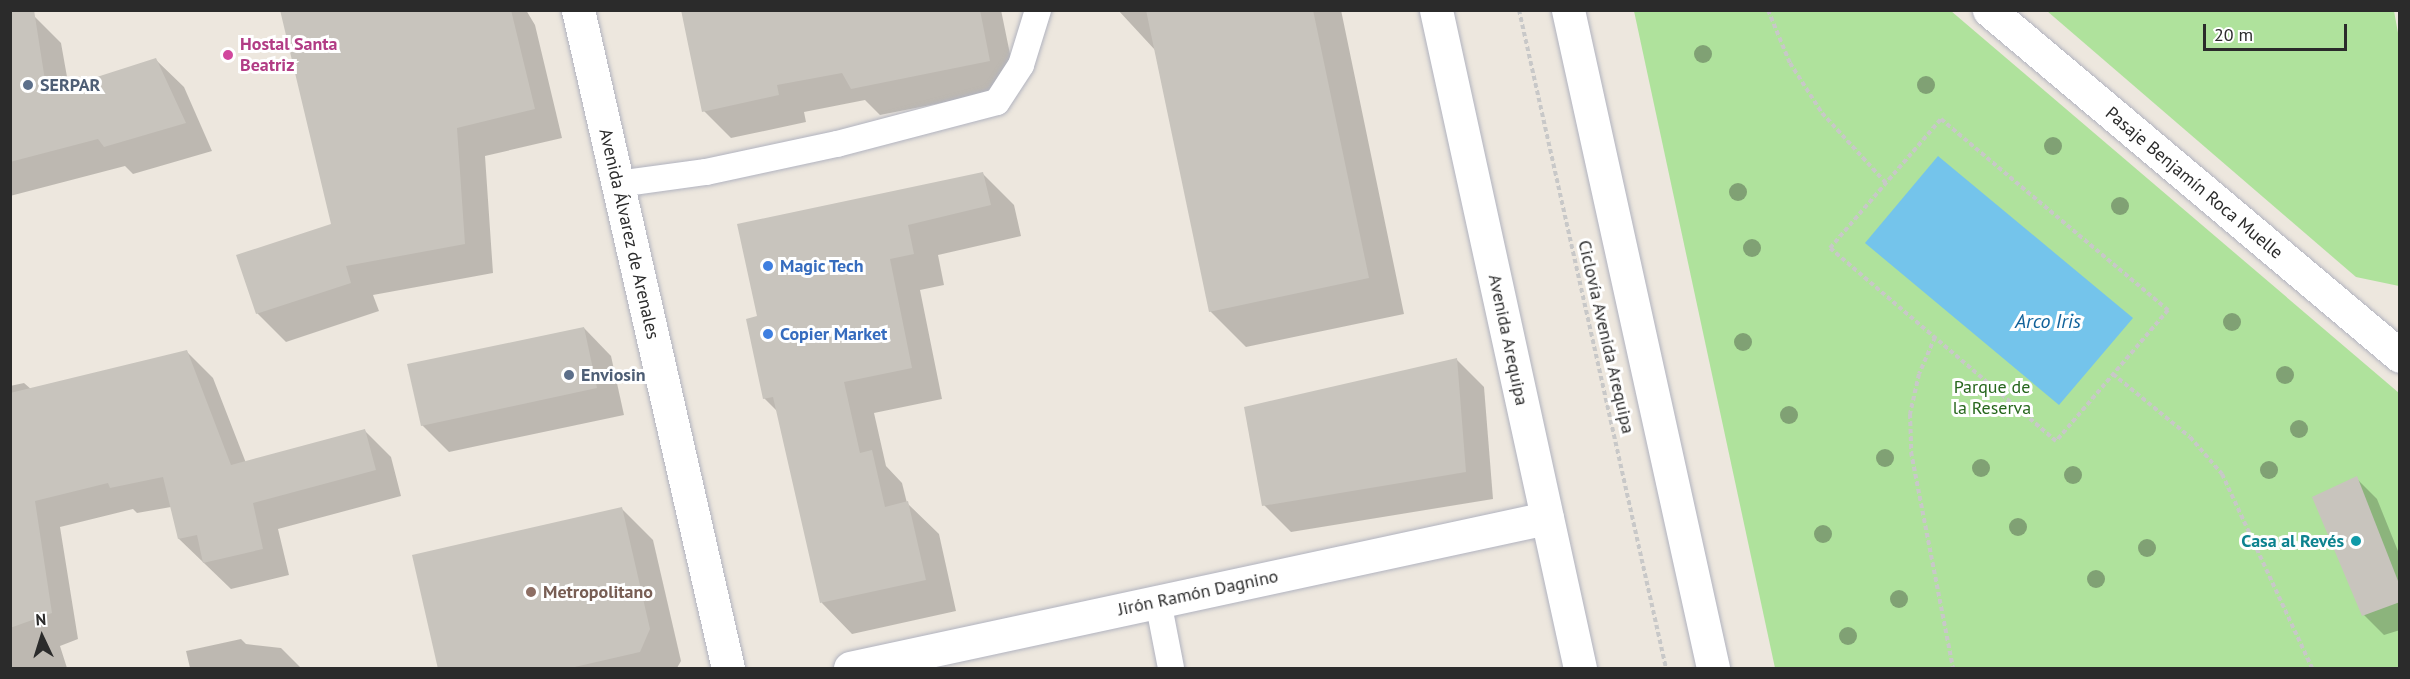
<!DOCTYPE html>
<html>
<head>
<meta charset="utf-8">
<style>
	body { margin:0 }
	#map { position:relative; width:2410px; height:679px; overflow:hidden; background:#ede7de; font-family:"PT Sans",sans-serif }
	div>[style] { position:absolute }
	.green>* { inset:0; background:#afe29c }
	.water>* { inset:0; background:#74c4eb }
	.shadow>* { inset:0; background:#0003 }
	.building>* { inset:0; background:#c8c4bd }
	.path>* { height:4px; margin-top:-2px; transform-origin:0; background:repeating-linear-gradient(90deg,#c8c8c8 0 4.5px,transparent 0 7.5px) }
	.roads { filter:drop-shadow(0 0 2px #b1b3bf) drop-shadow(0 0 2px #b1b3bf) }
	.lane>* { height:26px; margin:-13px; padding:0 13px; transform-origin:13px; border-radius:13px; background:#fff }
	.street>* { height:33px; margin:-16.5px; padding:0 16.5px; transform-origin:16.5px; border-radius:16.5px; background:#fff }
	.secondary>* { height:33px; margin:-16.5px; padding:0 16.5px; transform-origin:16.5px; border-radius:16.5px; background:#fff }
	.trees>* { width:18px; height:18px; margin:-9px; border-radius:50%; background:#80a174 }
	.dots>* { width:16px; height:16px; translate:-50% -50%; box-sizing:border-box; border:3px solid #fff; border-radius:50% }
	span { translate:-50% -50%; white-space:nowrap; text-align:center; line-height:1.15; -webkit-text-stroke:6px #fff; paint-order:stroke }
	.hotel-label { font-size:18px; color:#b23c85; font-weight:700 }
	.left { translate:0 -50%; text-align:left }
	.service-label { font-size:18px; color:#4e5e75; font-weight:700 }
	.street-label { font-size:18px; color:#2b2b2b }
	.shop-label { font-size:18px; color:#366cbe; font-weight:700 }
	.park-label { font-size:18px; color:#27671d }
	.culture-label { font-size:18px; color:#0d838f; font-weight:700 }
	.right { translate:-100% -50%; text-align:right }
	.education-label { font-size:18px; color:#785e54; font-weight:700 }
	.water-label { font-size:20px; color:#11629a; font-style:italic }
	.frame { position:absolute; inset:0; border:12px solid #2b2b2b; pointer-events:none }
	.north { position:absolute; left:12px; top:607px; width:60px; height:60px; -webkit-text-stroke:4px #fff; paint-order:stroke; rotate:356deg; font-size:16px; font-weight:700; line-height:24px; text-align:center; color:#2b2b2b }
	.north::after { content:''; display:block; margin:auto; width:21px; height:27px; background:#2b2b2b; clip-path:polygon(50% 0,100% 100%,50% 72%,0 100%) }
	.scale { position:absolute; left:2203px; top:24px; width:144px; height:27px; box-sizing:border-box; border:3px solid #2b2b2b; border-top:0; padding-left:8px; font-size:18px; line-height:21px; white-space:nowrap; color:#2b2b2b; -webkit-text-stroke:4px #fff; paint-order:stroke }
</style>
</head>
<body>
<div id="map">
	<div class="green">
		<div style="clip-path:polygon(1634px 11px,1951px 11px,2399px 393px,2399px 668px,1775px 668px)"></div>
		<div style="clip-path:polygon(2047px 11px,2394px 11px,2400px 44px,2399px 286px,2356px 277px)"></div>
	</div>
	<div class="water">
		<div style="clip-path:polygon(1938px 156px,2133px 318px,2059px 405px,1865px 243px)"></div>
	</div>
	<div class="shadow">
		<div style="clip-path:polygon(281px 10px,526px 10px,535px 25px,562px 138px,485px 156px,493px 273px,373px 295px,379px 311px,286px 342px,257px 313px,333px 225px)"></div>
		<div style="clip-path:polygon(682px 10px,1001px 10px,1017px 88px,880px 115px,865px 100px,804px 112px,806px 122px,731px 138px,704px 111px)"></div>
		<div style="clip-path:polygon(1118px 10px,1341px 10px,1404px 314px,1246px 347px,1210px 311px,1155px 50px)"></div>
		<div style="clip-path:polygon(34px 16px,61px 43px,69px 88px,156px 60px,184px 87px,212px 151px,133px 174px,125px 166px,10px 196px,10px 22px)"></div>
		<div style="clip-path:polygon(983px 174px,1014px 205px,1021px 236px,938px 255px,944px 285px,920px 290px,942px 399px,874px 413px,886px 466px,902px 483px,907px 503px,939px 534px,956px 611px,852px 634px,822px 603px,779px 413px,764px 398px,758px 318px)"></div>
		<div style="clip-path:polygon(584px 328px,611px 356px,624px 415px,449px 452px,422px 425px)"></div>
		<div style="clip-path:polygon(187px 352px,213px 378px,246px 463px,365px 431px,391px 457px,401px 496px,278px 529px,289px 575px,231px 589px,179px 539px,171px 507px,137px 513px,133px 509px,60px 527px,78px 639px,60px 646px,67px 668px,10px 668px,10px 386px,24px 383px,32px 390px)"></div>
		<div style="clip-path:polygon(1456px 359px,1484px 387px,1493px 499px,1291px 532px,1264px 505px)"></div>
		<div style="clip-path:polygon(2356px 478px,2377px 499px,2400px 556px,2400px 630px,2384px 635px,2364px 615px)"></div>
		<div style="clip-path:polygon(621px 508px,653px 540px,681px 661px,677px 668px,439px 668px)"></div>
		<div style="clip-path:polygon(241px 639px,246px 644px,281px 648px,301px 668px,190px 668px,186px 651px)"></div>
	</div>
	<div class="building">
		<div style="clip-path:polygon(10px 10px,34px 10px,47px 93px,156px 58px,186px 123px,104px 147px,98px 139px,10px 162px)"></div>
		<div style="clip-path:polygon(280px 10px,511px 10px,535px 109px,457px 128px,465px 244px,346px 266px,351px 283px,256px 314px,236px 255px,331px 224px)"></div>
		<div style="clip-path:polygon(681px 10px,980px 10px,990px 61px,851px 89px,842px 73px,777px 85px,779px 95px,702px 112px)"></div>
		<div style="clip-path:polygon(1146px 10px,1313px 10px,1369px 278px,1209px 312px)"></div>
		<div style="clip-path:polygon(983px 172px,991px 205px,908px 225px,914px 254px,890px 259px,912px 368px,844px 382px,860px 453px,872px 450px,885px 507px,908px 501px,926px 580px,820px 603px,773px 397px,763px 399px,746px 319px,757px 316px,737px 224px)"></div>
		<div style="clip-path:polygon(584px 327px,597px 388px,421px 426px,407px 364px)"></div>
		<div style="clip-path:polygon(187px 350px,231px 465px,365px 429px,376px 470px,253px 503px,263px 549px,203px 563px,197px 535px,178px 539px,163px 477px,110px 488px,108px 483px,35px 501px,52px 613px,10px 628px,10px 393px)"></div>
		<div style="clip-path:polygon(1457px 358px,1466px 472px,1262px 506px,1244px 407px)"></div>
		<div style="clip-path:polygon(2357px 476px,2400px 586px,2400px 602px,2362px 616px,2312px 497px)"></div>
		<div style="clip-path:polygon(622px 507px,650px 629px,640px 652px,566px 669px,438px 669px,412px 555px)"></div>
	</div>
	<div class="path">
		<div style="left:1519px;top:10px;width:674px;rotate:77.41deg"></div>
		<div style="left:1768px;top:10px;width:57px;rotate:67.5deg"></div>
		<div style="left:1790px;top:63px;width:59px;rotate:57.4deg"></div>
		<div style="left:1822px;top:113px;width:95px;rotate:47.6deg"></div>
		<div style="left:1941px;top:119px;width:297px;rotate:40.1deg"></div>
		<div style="left:2168px;top:310px;width:172px;rotate:130.5deg"></div>
		<div style="left:2056px;top:441px;width:297px;rotate:-139.5deg"></div>
		<div style="left:1830px;top:248px;width:170px;rotate:-49.3deg"></div>
		<div style="left:1935px;top:337px;width:40px;rotate:113.4deg"></div>
		<div style="left:1919px;top:374px;width:41px;rotate:102.7deg"></div>
		<div style="left:1910px;top:414px;width:38px;rotate:88deg"></div>
		<div style="left:1911px;top:452px;width:220px;rotate:79deg"></div>
		<div style="left:2113px;top:374px;width:99px;rotate:39.3deg"></div>
		<div style="left:2190px;top:437px;width:49px;rotate:49.1deg"></div>
		<div style="left:2222px;top:474px;width:214px;rotate:65.1deg"></div>
	</div>
	<div class="roads">
		<div class="lane">
			<div style="left:618px;top:184px;width:89px;rotate:-7.8deg"></div>
			<div style="left:706px;top:172px;width:134px;rotate:-12.1deg"></div>
			<div style="left:837px;top:144px;width:165px;rotate:-14.7deg"></div>
			<div style="left:997px;top:102px;width:44px;rotate:-57deg"></div>
			<div style="left:1021px;top:65px;width:58px;rotate:-72.8deg"></div>
			<div style="left:1158px;top:601px;width:68px;rotate:79deg"></div>
		</div>
		<div class="street">
			<div style="left:1989px;top:10px;width:537px;rotate:40.09deg"></div>
			<div style="left:850px;top:668px;width:713px;rotate:-12.15deg"></div>
		</div>
		<div class="secondary">
			<div style="left:578px;top:10px;width:675px;rotate:77.16deg"></div>
			<div style="left:1436px;top:10px;width:674px;rotate:77.66deg"></div>
			<div style="left:1568px;top:10px;width:674px;rotate:77.57deg"></div>
		</div>
	</div>
	<div class="trees">
		<div style="left:1703px;top:54px"></div>
		<div style="left:1926px;top:85px"></div>
		<div style="left:2053px;top:146px"></div>
		<div style="left:1738px;top:192px"></div>
		<div style="left:2120px;top:206px"></div>
		<div style="left:1752px;top:248px"></div>
		<div style="left:2232px;top:322px"></div>
		<div style="left:1743px;top:342px"></div>
		<div style="left:2285px;top:375px"></div>
		<div style="left:1789px;top:415px"></div>
		<div style="left:2299px;top:429px"></div>
		<div style="left:1885px;top:458px"></div>
		<div style="left:1981px;top:468px"></div>
		<div style="left:2269px;top:470px"></div>
		<div style="left:2073px;top:475px"></div>
		<div style="left:2018px;top:527px"></div>
		<div style="left:1823px;top:534px"></div>
		<div style="left:2147px;top:548px"></div>
		<div style="left:2096px;top:579px"></div>
		<div style="left:1899px;top:599px"></div>
		<div style="left:1848px;top:636px"></div>
	</div>
	<div class="dots">
		<div style="left:228px;top:55px;background:#d1479c"></div>
		<div style="left:28px;top:85px;background:#5c6f8a"></div>
		<div style="left:768px;top:266px;background:#3f7fe0"></div>
		<div style="left:768px;top:334px;background:#3f7fe0"></div>
		<div style="left:569px;top:375px;background:#5c6f8a"></div>
		<div style="left:2356px;top:541px;background:#0f9aa8"></div>
		<div style="left:531px;top:592px;background:#8d6e63"></div>
	</div>
	<div class="hotel-label">
		<span class="left" style="left:240px;top:55px">Hostal Santa<br>Beatriz</span>
	</div>
	<div class="service-label">
		<span class="left" style="left:40px;top:85px">SERPAR</span>
		<span class="left" style="left:581px;top:375px">Enviosin</span>
	</div>
	<div class="street-label">
		<span style="left:2194px;top:183px;rotate:40deg">Pasaje Benjamín Roca Muelle</span>
		<span style="left:629px;top:234px;rotate:77deg">Avenida Álvarez de Arenales</span>
		<span style="left:1606px;top:337px;rotate:77deg">Ciclovía Avenida Arequipa</span>
		<span style="left:1508px;top:340px;rotate:78deg">Avenida Arequipa</span>
		<span style="left:1198px;top:593px;rotate:-12deg">Jirón Ramón Dagnino</span>
	</div>
	<div class="shop-label">
		<span class="left" style="left:780px;top:266px">Magic Tech</span>
		<span class="left" style="left:780px;top:334px">Copier Market</span>
	</div>
	<div class="park-label">
		<span style="left:1992px;top:398px">Parque de<br>la Reserva</span>
	</div>
	<div class="culture-label">
		<span class="right" style="left:2344px;top:541px">Casa al Revés</span>
	</div>
	<div class="education-label">
		<span class="left" style="left:543px;top:592px">Metropolitano</span>
	</div>
	<div class="water-label">
		<span style="left:2048px;top:321px">Arco Iris</span>
	</div>
	<div class="frame"></div>
	<div class="north">N</div>
	<div class="scale">20 m</div>
</div>
</body>
</html>
